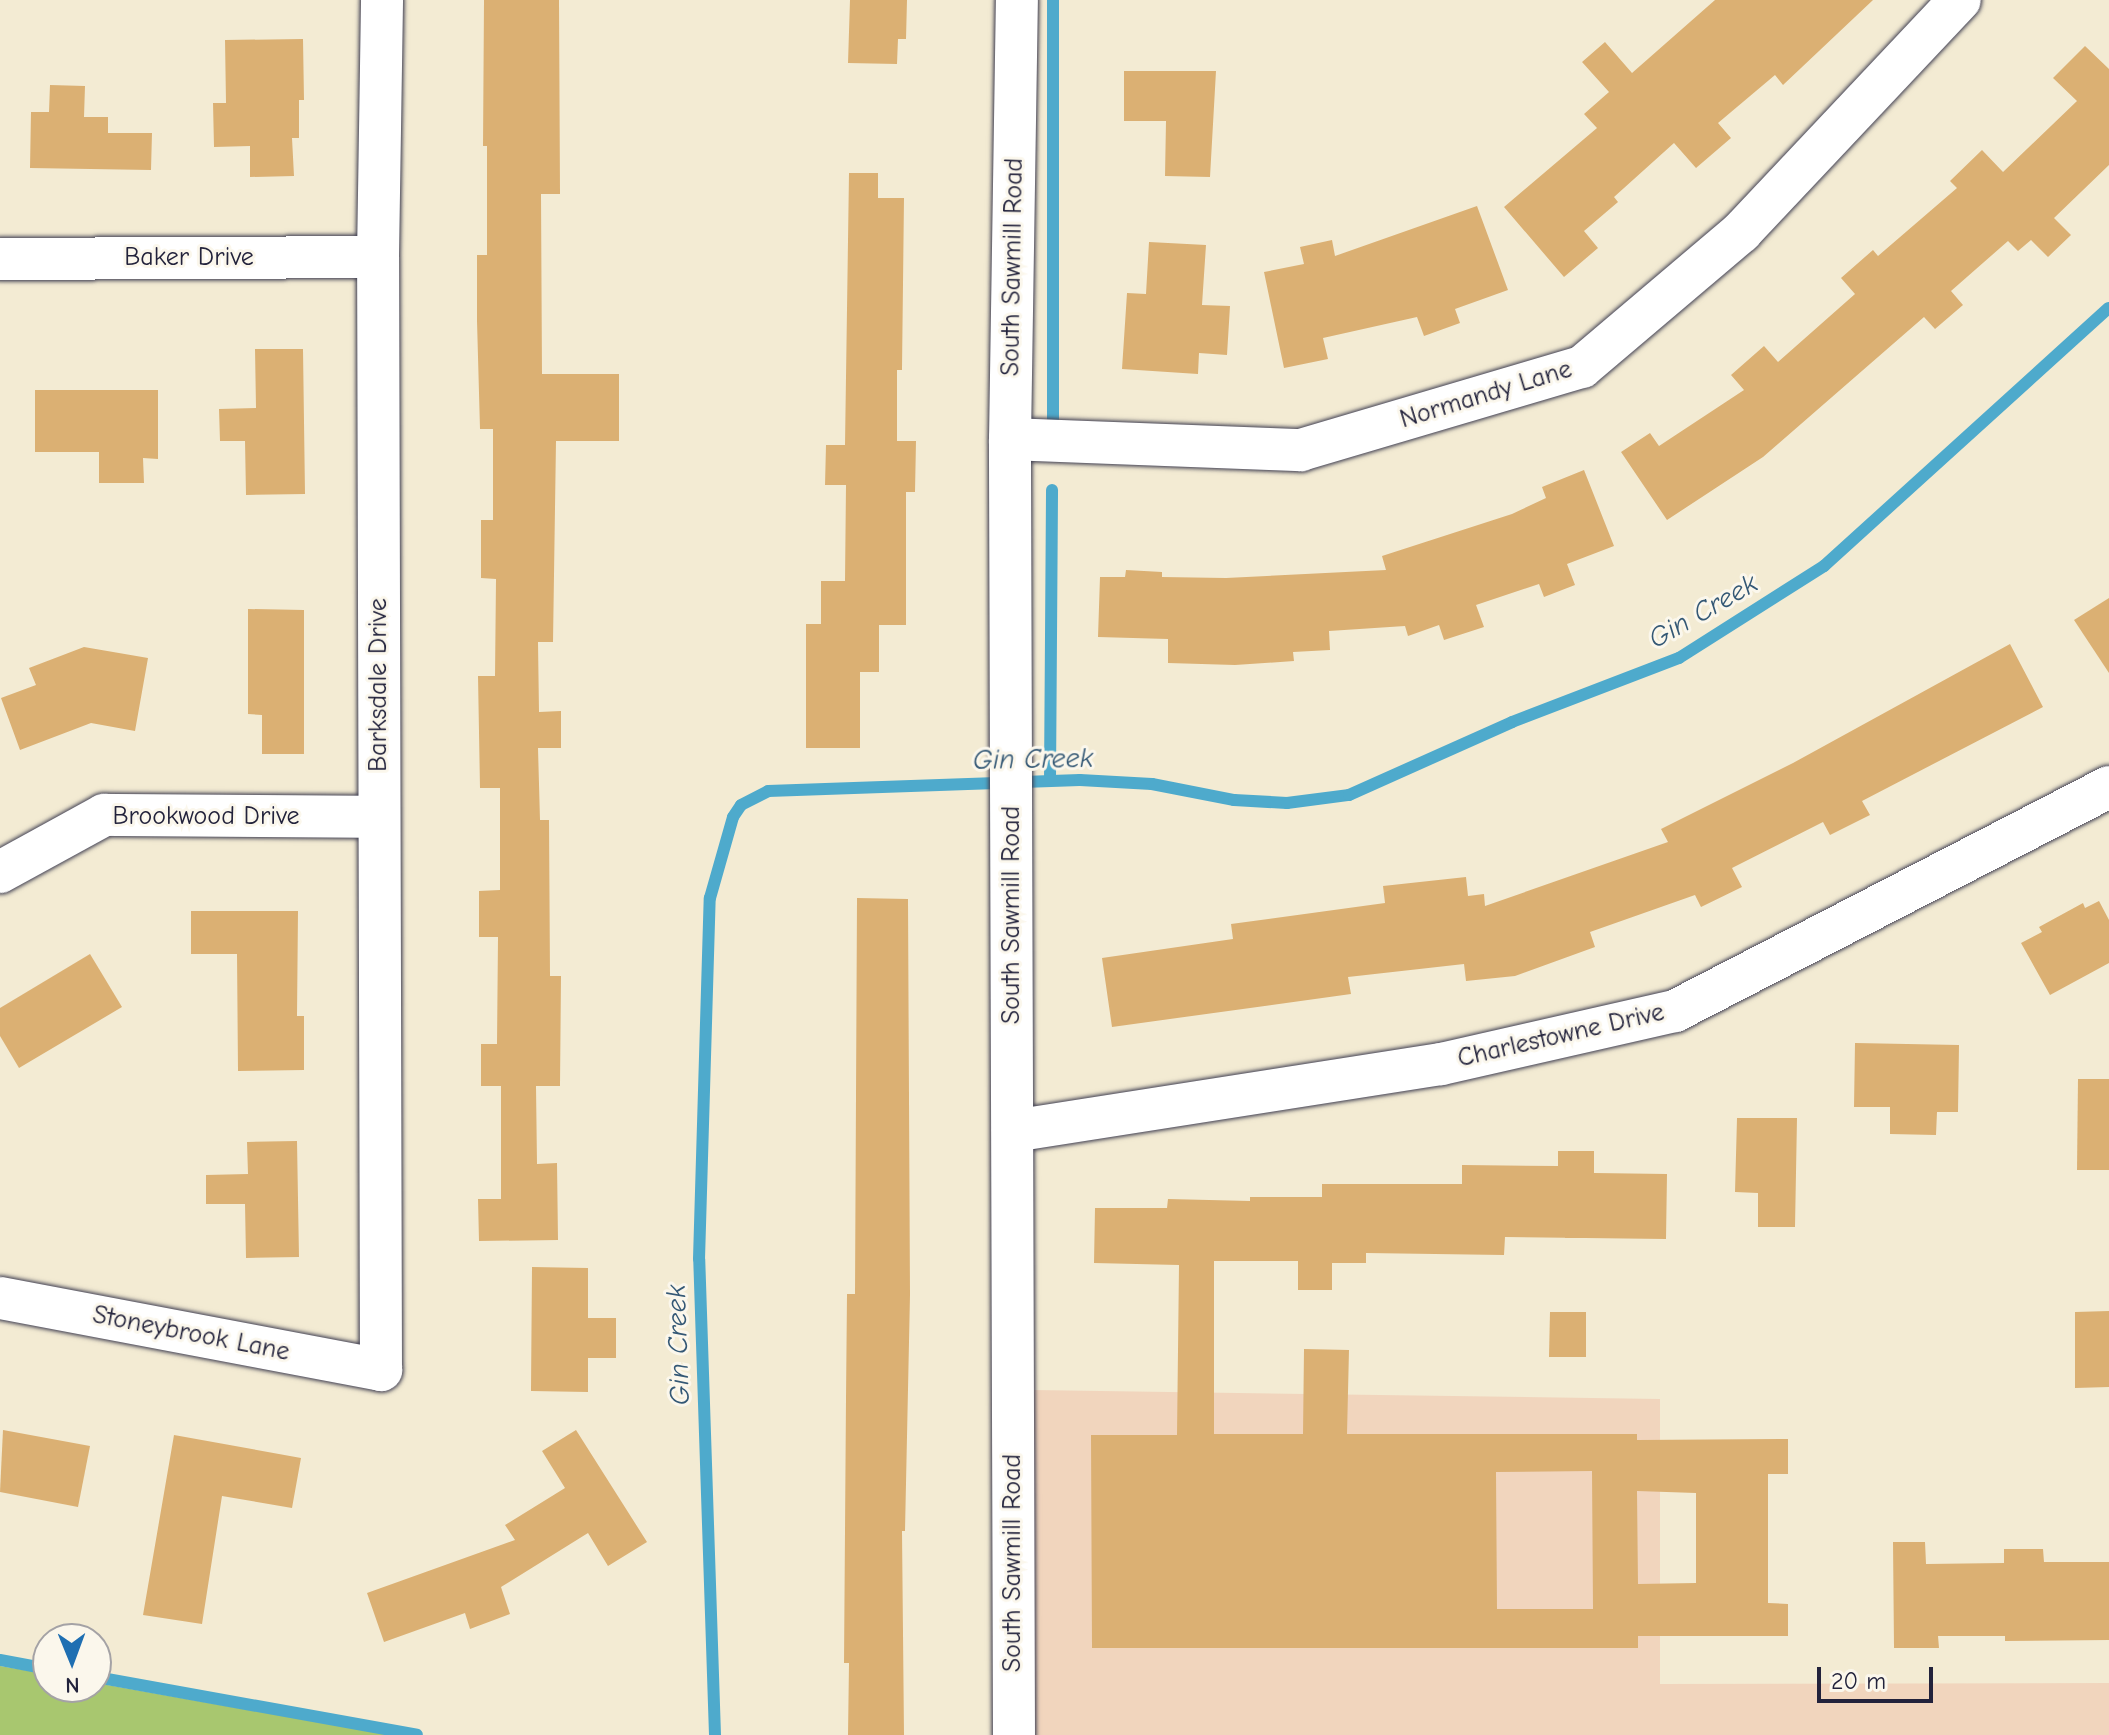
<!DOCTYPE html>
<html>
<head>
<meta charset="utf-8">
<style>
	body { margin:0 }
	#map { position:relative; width:2109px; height:1735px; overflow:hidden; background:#f3ebd3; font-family:"Comic Neue",sans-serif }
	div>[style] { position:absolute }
	.built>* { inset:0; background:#f1d5bd }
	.green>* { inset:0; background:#a8c76f }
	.stream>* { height:12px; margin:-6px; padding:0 6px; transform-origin:6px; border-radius:6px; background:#4eaacc }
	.building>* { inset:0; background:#dbb073 }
	.roads { filter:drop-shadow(0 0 2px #414052) drop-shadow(0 0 2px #414052) }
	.minor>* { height:42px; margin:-21px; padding:0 21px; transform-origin:21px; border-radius:21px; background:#fff }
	span { translate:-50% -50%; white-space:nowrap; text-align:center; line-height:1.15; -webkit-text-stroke:6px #fbf7ec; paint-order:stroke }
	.street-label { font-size:26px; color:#22223b }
	.water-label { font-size:28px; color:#345875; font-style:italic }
	.north { position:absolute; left:32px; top:1623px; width:80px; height:80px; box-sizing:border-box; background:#fbf7ec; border:2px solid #a4a2a5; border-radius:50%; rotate:179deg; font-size:22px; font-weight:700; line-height:32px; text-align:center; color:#22223b }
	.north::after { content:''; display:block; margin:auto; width:28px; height:36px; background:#1f6fb2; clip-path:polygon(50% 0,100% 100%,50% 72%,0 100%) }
	.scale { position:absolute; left:1817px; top:1667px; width:116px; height:36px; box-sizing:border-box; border:4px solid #22223b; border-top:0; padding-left:10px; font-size:24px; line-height:28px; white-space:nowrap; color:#22223b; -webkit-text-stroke:6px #fbf7ec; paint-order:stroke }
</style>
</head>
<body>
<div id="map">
	<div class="built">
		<div style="clip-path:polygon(1032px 1390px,1660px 1399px,1660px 1684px,2109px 1683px,2109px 1735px,1034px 1735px)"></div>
	</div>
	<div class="green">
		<div style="clip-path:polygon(0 1666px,48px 1674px,48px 1687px,96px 1687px,96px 1683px,391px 1735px,0 1735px)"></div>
	</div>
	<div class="stream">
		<div style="left:1053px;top:419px;width:419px;rotate:-90deg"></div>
		<div style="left:1050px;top:780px;width:290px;rotate:-89.6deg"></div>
		<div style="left:0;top:1660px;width:49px;rotate:10.6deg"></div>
		<div style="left:96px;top:1677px;width:326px;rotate:10.2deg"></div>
		<div style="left:715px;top:1735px;width:476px;rotate:-91.9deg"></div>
		<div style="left:699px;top:1259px;width:361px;rotate:-88.3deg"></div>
		<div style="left:710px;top:898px;width:84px;rotate:-74.1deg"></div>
		<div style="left:733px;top:817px;width:14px;rotate:-56deg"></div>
		<div style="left:741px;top:805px;width:30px;rotate:-27deg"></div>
		<div style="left:768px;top:791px;width:312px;rotate:-2deg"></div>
		<div style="left:1080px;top:780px;width:72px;rotate:3.2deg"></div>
		<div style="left:1152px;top:784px;width:84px;rotate:11deg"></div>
		<div style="left:1234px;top:800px;width:53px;rotate:3.2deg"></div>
		<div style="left:1287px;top:803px;width:63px;rotate:-7.4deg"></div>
		<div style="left:1349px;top:795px;width:179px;rotate:-24.1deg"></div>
		<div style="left:1512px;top:722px;width:179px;rotate:-21deg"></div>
		<div style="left:1679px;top:658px;width:172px;rotate:-32.4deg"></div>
		<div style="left:1824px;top:566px;width:384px;rotate:-42.2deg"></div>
	</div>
	<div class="building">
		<div style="clip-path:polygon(484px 0,559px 0,560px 194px,541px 194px,542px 374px,619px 374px,619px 441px,556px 441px,553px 642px,538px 642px,539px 712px,561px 711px,561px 748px,538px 748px,540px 820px,549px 820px,550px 976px,561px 976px,560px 1086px,536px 1086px,537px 1164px,557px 1163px,558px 1240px,479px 1241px,478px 1199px,501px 1199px,501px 1086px,481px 1086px,481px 1044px,497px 1044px,498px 937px,479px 937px,479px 891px,500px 890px,500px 788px,480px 788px,478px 676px,495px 676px,496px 579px,481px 578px,481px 520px,493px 520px,493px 429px,480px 429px,477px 321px,477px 255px,487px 255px,487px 146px,483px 146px)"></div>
		<div style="clip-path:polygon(850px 0,907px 0,906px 39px,898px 39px,897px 64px,848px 63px)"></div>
		<div style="clip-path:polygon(1715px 0,1873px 0,1783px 85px,1775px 75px,1718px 123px,1731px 138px,1696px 168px,1674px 143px,1614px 197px,1618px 202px,1584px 231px,1598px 248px,1564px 277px,1504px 207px,1597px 128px,1584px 114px,1609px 92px,1582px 62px,1605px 42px,1632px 73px)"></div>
		<div style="clip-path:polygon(303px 39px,304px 100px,299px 100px,299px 138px,292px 138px,294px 176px,250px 177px,250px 146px,214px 147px,213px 103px,226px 103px,225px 40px)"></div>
		<div style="clip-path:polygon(2085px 46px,2109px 69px,2109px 165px,2054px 218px,2071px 235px,2048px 257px,2031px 240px,2018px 251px,2008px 241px,1951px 291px,1963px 305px,1935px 329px,1924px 317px,1763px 457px,1667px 520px,1621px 452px,1650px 433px,1659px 446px,1744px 390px,1731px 375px,1764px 346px,1778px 362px,1855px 294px,1841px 278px,1873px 250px,1878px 256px,1957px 188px,1950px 181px,1982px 150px,2003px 172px,2077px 101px,2053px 78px)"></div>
		<div style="clip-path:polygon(1124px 71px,1216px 71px,1210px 177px,1165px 176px,1166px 121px,1124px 121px)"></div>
		<div style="clip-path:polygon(50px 85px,85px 86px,84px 117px,108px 117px,108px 133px,152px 133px,151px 170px,30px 168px,31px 112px,49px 112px)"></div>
		<div style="clip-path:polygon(849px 173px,878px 173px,878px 198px,904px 198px,902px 370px,897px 370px,897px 441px,916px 441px,915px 492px,906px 492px,906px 625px,879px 625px,879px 672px,860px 672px,860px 748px,806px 748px,806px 624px,821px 624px,821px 581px,845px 581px,846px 485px,825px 485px,826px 445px,845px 445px)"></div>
		<div style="clip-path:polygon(1477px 206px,1508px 290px,1455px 309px,1460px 323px,1424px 336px,1417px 317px,1323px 338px,1328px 359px,1284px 368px,1264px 272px,1304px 264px,1300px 247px,1332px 240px,1335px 256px)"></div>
		<div style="clip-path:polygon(1149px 242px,1206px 245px,1202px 305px,1230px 306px,1227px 355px,1199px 353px,1198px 374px,1122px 369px,1127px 293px,1146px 294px)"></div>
		<div style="clip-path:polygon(255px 349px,303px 349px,305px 494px,246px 495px,245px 441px,220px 441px,219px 409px,256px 408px)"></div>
		<div style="clip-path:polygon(35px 390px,158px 390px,158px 459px,143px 458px,144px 483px,99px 483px,99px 452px,35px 452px)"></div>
		<div style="clip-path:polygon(1584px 470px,1614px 546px,1567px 564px,1575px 585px,1544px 597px,1539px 584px,1476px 605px,1484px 627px,1444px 640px,1439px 625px,1408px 636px,1405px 626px,1329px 631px,1330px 650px,1293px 652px,1294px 661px,1235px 665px,1168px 663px,1168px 639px,1098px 637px,1100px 577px,1125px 577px,1126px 570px,1162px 572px,1162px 577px,1226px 578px,1386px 570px,1382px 556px,1512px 514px,1546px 498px,1542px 487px)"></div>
		<div style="clip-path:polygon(2109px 598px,2109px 673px,2074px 620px)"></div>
		<div style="clip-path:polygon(248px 609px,304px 610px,304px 754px,262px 754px,262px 715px,248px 714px)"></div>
		<div style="clip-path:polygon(2010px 644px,2043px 707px,1862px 801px,1870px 815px,1830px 835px,1823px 822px,1732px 868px,1742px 887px,1701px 907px,1695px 895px,1590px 932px,1595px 947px,1515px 976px,1466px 981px,1464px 964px,1348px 977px,1351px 994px,1112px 1027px,1102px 958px,1233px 939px,1231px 924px,1385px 903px,1383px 886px,1466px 877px,1468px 896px,1484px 894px,1485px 906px,1668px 842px,1661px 829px,1793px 763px)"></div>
		<div style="clip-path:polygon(84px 647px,148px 658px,135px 731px,91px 723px,20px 750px,1px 698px,36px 685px,29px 668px)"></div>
		<div style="clip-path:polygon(857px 898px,908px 899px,910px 1295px,905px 1531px,902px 1531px,904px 1735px,848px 1735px,849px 1663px,844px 1663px,846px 1398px,847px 1294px,855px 1294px)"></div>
		<div style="clip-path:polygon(2099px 901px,2109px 920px,2109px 963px,2050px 995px,2021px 943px,2042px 932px,2039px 927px,2083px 903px,2085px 908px)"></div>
		<div style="clip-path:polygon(191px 911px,298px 911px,297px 1016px,304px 1016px,304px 1070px,238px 1071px,237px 954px,191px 954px)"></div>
		<div style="clip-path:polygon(90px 954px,122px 1007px,19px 1068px,0 1036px,0 1008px)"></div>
		<div style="clip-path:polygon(1855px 1043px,1959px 1045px,1958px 1112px,1937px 1112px,1936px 1135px,1890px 1134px,1890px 1107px,1854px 1107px)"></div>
		<div style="clip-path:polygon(2078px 1079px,2109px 1079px,2109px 1170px,2077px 1170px)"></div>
		<div style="clip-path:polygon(1737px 1118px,1797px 1118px,1795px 1227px,1758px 1227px,1758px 1193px,1735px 1192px)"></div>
		<div style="clip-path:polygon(297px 1141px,299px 1257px,246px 1258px,245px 1204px,206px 1204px,206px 1175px,248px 1174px,247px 1142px)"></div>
		<div style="clip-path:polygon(evenodd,1558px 1151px,1594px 1151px,1594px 1173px,1667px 1174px,1666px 1239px,1505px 1237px,1504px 1255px,1366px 1253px,1366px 1263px,1332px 1263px,1332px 1290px,1298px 1290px,1298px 1261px,1214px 1261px,1214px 1434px,1303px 1434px,1304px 1349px,1349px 1350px,1347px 1434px,1637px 1434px,1637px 1440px,1788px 1439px,1788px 1474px,1768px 1474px,1768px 1603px,1788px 1604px,1788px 1636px,1638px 1636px,1638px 1648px,1092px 1648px,1091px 1435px,1177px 1435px,1179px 1265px,1094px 1263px,1095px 1208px,1167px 1208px,1168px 1199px,1250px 1201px,1250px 1197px,1322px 1197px,1322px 1184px,1462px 1184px,1462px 1165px,1558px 1166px,1558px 1151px,1592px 1471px,1593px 1609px,1497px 1609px,1496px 1472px,1592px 1471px,1558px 1151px,1637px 1491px,1696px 1493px,1696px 1583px,1638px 1584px,1637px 1491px)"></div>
		<div style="clip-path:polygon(532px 1267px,588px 1268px,588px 1318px,616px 1318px,616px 1358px,588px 1358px,588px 1392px,531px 1391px)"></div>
		<div style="clip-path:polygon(2109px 1311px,2109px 1387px,2075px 1388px,2075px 1312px)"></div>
		<div style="clip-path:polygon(1550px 1312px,1586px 1312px,1586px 1357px,1549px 1357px)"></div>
		<div style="clip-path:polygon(3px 1430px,90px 1446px,78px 1507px,0 1492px)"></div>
		<div style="clip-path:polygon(576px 1430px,647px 1542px,608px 1566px,588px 1533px,501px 1587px,510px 1614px,470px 1629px,465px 1613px,384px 1642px,367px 1593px,515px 1540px,505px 1525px,565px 1488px,542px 1451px)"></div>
		<div style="clip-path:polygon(174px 1435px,301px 1458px,292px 1508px,222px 1496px,202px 1624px,143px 1615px)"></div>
		<div style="clip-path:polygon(1893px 1542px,1925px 1542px,1926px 1564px,2004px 1563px,2004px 1549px,2043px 1549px,2044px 1562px,2109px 1562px,2109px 1640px,2005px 1641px,2005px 1636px,1938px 1636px,1939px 1648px,1894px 1648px)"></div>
	</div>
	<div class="roads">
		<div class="minor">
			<div style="left:0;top:259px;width:378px;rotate:-0.3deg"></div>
			<div style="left:1010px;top:439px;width:291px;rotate:2.2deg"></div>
			<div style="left:1301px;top:450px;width:293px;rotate:-16.5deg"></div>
			<div style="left:1582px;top:367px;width:209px;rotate:-40.3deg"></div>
			<div style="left:1741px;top:232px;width:319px;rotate:-46.7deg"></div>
			<div style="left:0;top:872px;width:119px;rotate:-28.7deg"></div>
			<div style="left:104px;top:815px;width:275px;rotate:0.4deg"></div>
			<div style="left:1013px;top:1131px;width:433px;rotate:-8.9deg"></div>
			<div style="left:1441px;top:1064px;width:240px;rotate:-12.8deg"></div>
			<div style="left:1675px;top:1011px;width:488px;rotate:-27.3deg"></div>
			<div style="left:0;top:1298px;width:388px;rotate:10.7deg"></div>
			<div style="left:381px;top:1370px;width:1113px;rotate:-90.15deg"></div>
			<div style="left:378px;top:257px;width:257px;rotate:-89.1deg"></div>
			<div style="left:1014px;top:1735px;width:1296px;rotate:-90.18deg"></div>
			<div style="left:1010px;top:439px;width:439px;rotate:-89.1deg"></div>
		</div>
	</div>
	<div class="street-label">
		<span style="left:189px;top:258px">Baker Drive</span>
		<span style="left:1013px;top:267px;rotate:-89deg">South Sawmill Road</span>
		<span style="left:1486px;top:395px;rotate:-17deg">Normandy Lane</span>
		<span style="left:379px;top:685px;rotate:-90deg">Barksdale Drive</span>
		<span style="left:206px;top:817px">Brookwood Drive</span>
		<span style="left:1012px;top:915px;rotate:-90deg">South Sawmill Road</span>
		<span style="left:1561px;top:1036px;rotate:-13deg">Charlestowne Drive</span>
		<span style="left:191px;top:1334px;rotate:11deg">Stoneybrook Lane</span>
		<span style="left:1013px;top:1563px;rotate:-90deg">South Sawmill Road</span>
	</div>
	<div class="water-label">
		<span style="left:1703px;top:611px;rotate:-30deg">Gin Creek</span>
		<span style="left:1033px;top:759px;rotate:-1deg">Gin Creek</span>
		<span style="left:678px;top:1345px;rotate:-92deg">Gin Creek</span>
	</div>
	<div class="north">N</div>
	<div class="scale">20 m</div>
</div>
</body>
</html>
